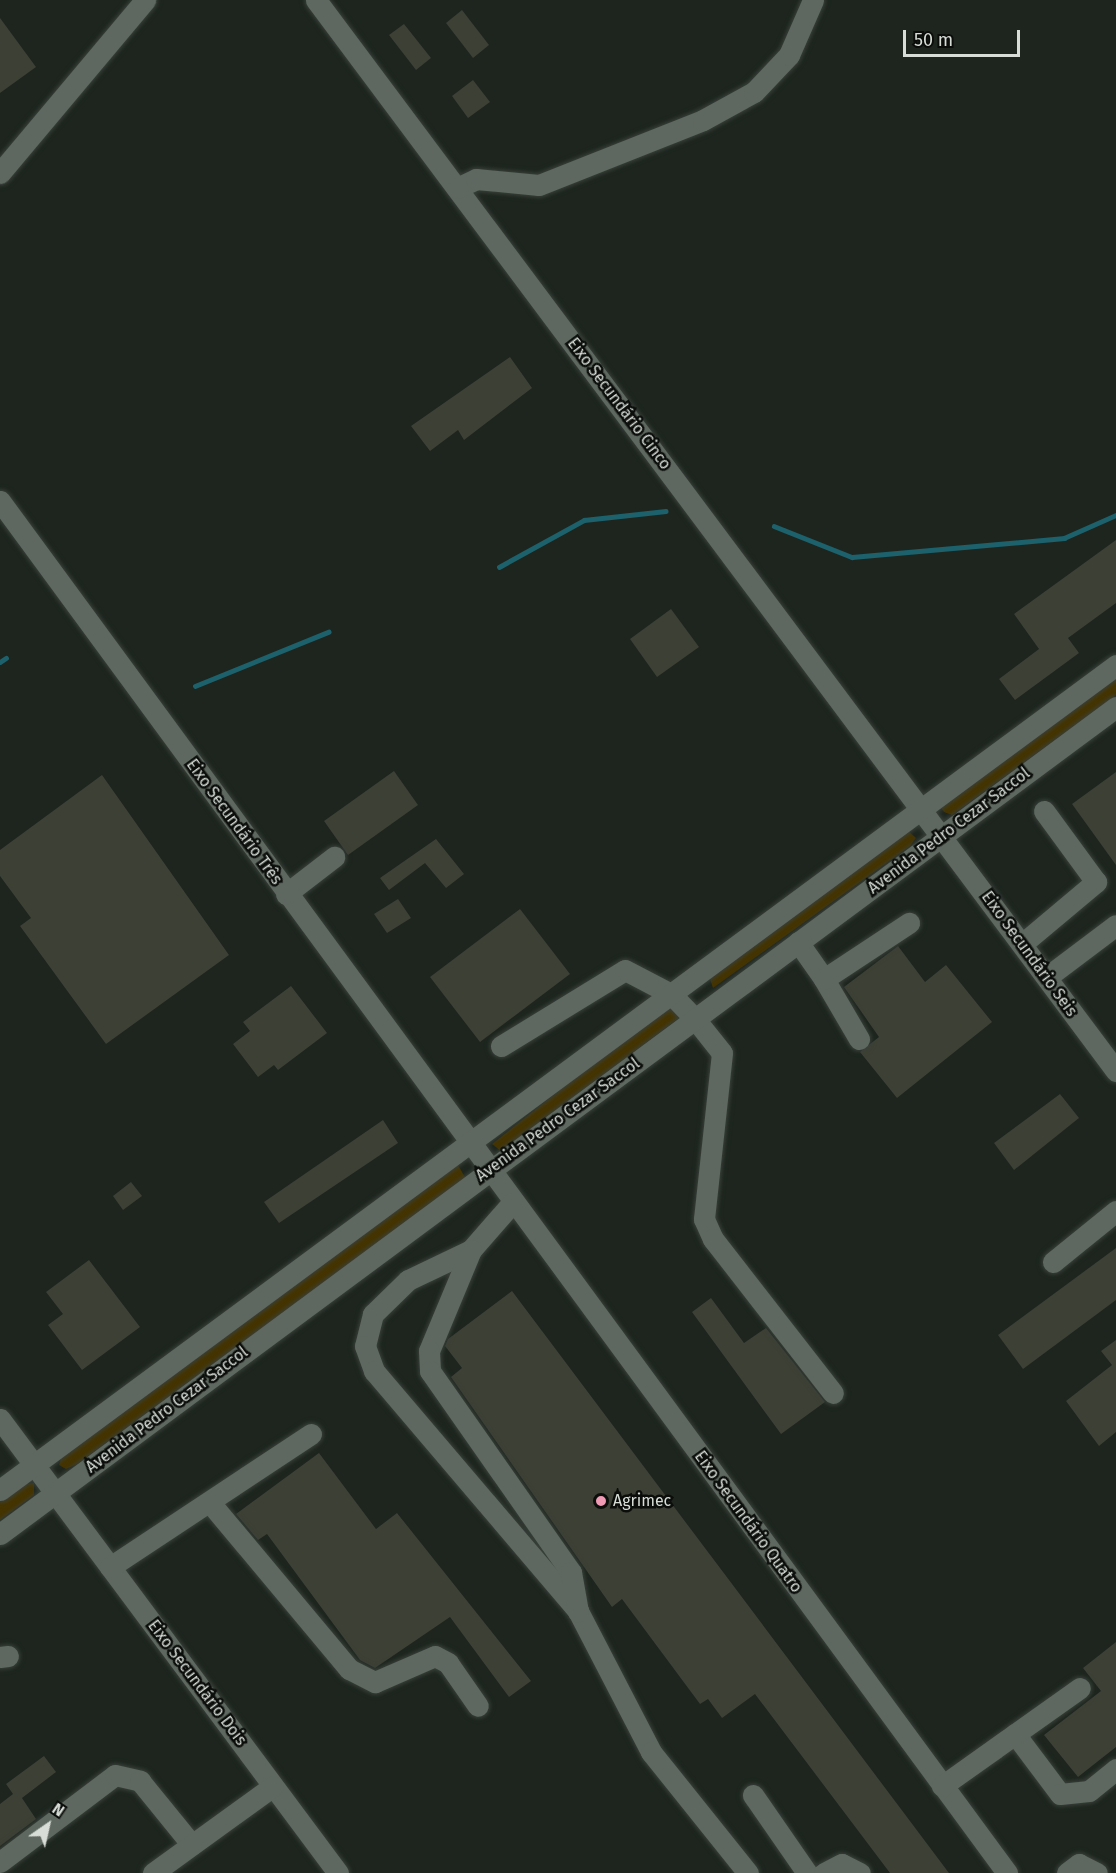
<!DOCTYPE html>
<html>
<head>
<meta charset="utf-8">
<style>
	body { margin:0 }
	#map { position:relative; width:1116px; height:1873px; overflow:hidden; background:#1d251e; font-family:"Fira Sans",sans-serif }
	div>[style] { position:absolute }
	.green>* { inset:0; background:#453400 }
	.stream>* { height:4.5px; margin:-2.25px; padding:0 2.25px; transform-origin:2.25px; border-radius:2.25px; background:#1c616c }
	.building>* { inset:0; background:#3d4035 }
	.roads { filter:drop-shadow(0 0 2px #39403a) drop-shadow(0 0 2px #39403a) }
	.minor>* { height:21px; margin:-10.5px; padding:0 10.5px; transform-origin:10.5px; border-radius:10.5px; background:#5e6860 }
	.dots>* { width:16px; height:16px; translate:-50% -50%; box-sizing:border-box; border:3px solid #0a0d0a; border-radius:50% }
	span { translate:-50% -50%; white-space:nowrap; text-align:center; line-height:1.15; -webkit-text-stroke:5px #0a0d0a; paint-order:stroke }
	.street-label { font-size:16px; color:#d8ddd8 }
	.poi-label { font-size:16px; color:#d8ddd8 }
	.left { translate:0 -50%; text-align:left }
	.north { position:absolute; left:18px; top:1795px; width:60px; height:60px; -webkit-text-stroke:4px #0a0d0a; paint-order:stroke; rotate:34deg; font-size:16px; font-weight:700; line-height:24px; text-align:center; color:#d8ddd8 }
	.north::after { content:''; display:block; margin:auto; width:21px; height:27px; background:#d8ddd8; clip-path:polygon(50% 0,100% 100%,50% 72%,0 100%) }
	.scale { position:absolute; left:903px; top:30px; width:117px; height:27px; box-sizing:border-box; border:3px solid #d8ddd8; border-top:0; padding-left:8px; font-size:18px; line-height:21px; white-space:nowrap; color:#d8ddd8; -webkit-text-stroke:4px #0a0d0a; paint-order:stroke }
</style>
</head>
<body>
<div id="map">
	<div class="green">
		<div style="clip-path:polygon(1116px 671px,1116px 695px,952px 815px,944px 812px,940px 807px)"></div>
		<div style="clip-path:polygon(904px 827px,916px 838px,910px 846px,713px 988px,708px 973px)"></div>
		<div style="clip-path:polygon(677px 1007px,679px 1018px,501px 1151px,492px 1144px,663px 1008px)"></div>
		<div style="clip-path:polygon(458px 1165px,466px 1179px,77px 1464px,66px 1469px,59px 1465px,62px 1455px)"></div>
		<div style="clip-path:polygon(34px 1483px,34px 1495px,0 1520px,0 1501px,23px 1484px)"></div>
	</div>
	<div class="stream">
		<div style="left:774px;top:526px;width:84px;rotate:21.7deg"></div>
		<div style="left:852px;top:557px;width:213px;rotate:-5.1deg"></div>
		<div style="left:1064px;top:538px;width:57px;rotate:-23.9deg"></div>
		<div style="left:499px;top:567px;width:97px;rotate:-28.9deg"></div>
		<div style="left:584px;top:520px;width:82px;rotate:-6.3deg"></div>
		<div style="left:0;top:662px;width:7px;rotate:-34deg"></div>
		<div style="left:195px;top:686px;width:144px;rotate:-22.1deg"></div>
	</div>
	<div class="building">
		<div style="clip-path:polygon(462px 10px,489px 45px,473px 58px,446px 23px)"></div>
		<div style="clip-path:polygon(0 18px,36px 67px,0 93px)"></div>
		<div style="clip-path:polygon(404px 24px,431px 58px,416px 70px,389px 35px)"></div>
		<div style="clip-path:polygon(473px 80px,490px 102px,468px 118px,452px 96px)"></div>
		<div style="clip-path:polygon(510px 357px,532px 388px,464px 440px,458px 430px,430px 451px,411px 426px)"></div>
		<div style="clip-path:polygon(1116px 540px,1116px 603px,1068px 638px,1079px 653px,1015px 700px,999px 679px,1039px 649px,1014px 614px)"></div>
		<div style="clip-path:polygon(671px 609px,699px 647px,657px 677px,630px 639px)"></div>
		<div style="clip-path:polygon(394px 771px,418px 805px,348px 855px,324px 821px)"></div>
		<div style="clip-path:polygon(1116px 772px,1116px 865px,1072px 804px)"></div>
		<div style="clip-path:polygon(102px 775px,229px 955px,106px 1044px,20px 926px,31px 918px,0 876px,0 850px)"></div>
		<div style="clip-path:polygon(436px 839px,464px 874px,446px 888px,425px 863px,389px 890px,380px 878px)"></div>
		<div style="clip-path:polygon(398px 899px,411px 918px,387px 933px,374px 914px)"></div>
		<div style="clip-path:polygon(520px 909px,570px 974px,480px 1042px,430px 977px)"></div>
		<div style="clip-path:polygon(898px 946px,925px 982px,946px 965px,992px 1022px,897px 1098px,860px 1052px,879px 1037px,844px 987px)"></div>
		<div style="clip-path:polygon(291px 986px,327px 1033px,278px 1070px,274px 1065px,258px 1077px,233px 1044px,250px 1031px,243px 1022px)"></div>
		<div style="clip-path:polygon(1060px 1094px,1079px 1118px,1014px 1170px,994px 1143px)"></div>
		<div style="clip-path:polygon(383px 1120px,398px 1143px,279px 1223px,264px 1202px)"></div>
		<div style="clip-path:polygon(131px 1182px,142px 1196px,123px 1210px,113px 1196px)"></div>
		<div style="clip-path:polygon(1116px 1248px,1116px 1300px,1023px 1369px,998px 1335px)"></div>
		<div style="clip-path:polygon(89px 1260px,140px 1327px,82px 1370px,48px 1325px,63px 1314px,46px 1292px)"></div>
		<div style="clip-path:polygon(512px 1291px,949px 1873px,890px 1873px,755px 1694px,722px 1718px,708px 1699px,700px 1704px,622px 1599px,612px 1607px,451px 1377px,462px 1368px,445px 1346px,448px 1339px)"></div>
		<div style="clip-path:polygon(711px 1298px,744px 1343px,766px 1328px,825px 1402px,781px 1434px,692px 1312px)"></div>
		<div style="clip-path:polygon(1116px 1340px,1116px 1432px,1099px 1446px,1066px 1401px,1112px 1365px,1101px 1351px)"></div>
		<div style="clip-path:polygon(319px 1453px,376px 1529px,397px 1513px,531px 1681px,509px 1697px,450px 1617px,375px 1668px,360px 1660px,267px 1534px,258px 1540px,236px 1514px)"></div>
		<div style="clip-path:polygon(1116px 1642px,1116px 1747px,1078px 1777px,1044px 1735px,1101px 1691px,1083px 1668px)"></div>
		<div style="clip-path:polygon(44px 1756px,56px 1772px,22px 1798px,36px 1819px,0 1846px,0 1804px,13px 1794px,6px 1784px)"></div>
	</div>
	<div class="roads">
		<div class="minor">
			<div style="left:316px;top:0;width:1337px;rotate:53.24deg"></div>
			<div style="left:0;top:173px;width:226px;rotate:-50deg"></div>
			<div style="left:457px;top:188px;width:21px;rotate:-25deg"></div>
			<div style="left:476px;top:179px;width:63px;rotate:5.4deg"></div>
			<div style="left:539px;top:185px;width:176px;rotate:-21.6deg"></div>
			<div style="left:703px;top:120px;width:58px;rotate:-28.8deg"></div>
			<div style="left:754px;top:92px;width:51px;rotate:-46.6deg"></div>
			<div style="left:789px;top:55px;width:60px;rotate:-66.4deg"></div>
			<div style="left:0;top:501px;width:1702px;rotate:53.72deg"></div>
			<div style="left:286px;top:894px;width:61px;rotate:-37.6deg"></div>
			<div style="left:798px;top:942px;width:45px;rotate:54.9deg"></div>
			<div style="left:1022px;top:944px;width:97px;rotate:-40deg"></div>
			<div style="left:1096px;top:882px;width:88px;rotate:-126.2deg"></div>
			<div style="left:1047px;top:977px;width:86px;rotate:-37deg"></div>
			<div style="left:859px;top:1039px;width:69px;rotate:-120.3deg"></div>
			<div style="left:824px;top:979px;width:102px;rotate:-33.4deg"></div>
			<div style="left:501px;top:1046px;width:145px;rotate:-31.5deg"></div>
			<div style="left:625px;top:970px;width:52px;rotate:27.6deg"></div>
			<div style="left:671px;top:994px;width:35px;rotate:46deg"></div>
			<div style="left:695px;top:1019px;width:43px;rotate:51.5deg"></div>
			<div style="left:722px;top:1053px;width:167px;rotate:96.2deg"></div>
			<div style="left:704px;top:1219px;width:22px;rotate:66deg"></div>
			<div style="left:713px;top:1239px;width:195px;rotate:52.1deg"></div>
			<div style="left:512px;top:1203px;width:62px;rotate:131.1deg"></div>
			<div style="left:471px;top:1250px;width:70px;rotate:154.5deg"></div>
			<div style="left:408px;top:1280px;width:49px;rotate:135.8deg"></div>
			<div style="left:373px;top:1314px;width:33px;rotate:104deg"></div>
			<div style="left:365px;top:1346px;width:27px;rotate:70deg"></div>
			<div style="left:374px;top:1371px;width:315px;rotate:49.6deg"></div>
			<div style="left:578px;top:1611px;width:159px;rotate:62.6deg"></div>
			<div style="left:651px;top:1752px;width:155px;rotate:51.3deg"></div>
			<div style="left:471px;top:1250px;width:109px;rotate:112.6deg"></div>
			<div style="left:429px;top:1351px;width:20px;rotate:87deg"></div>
			<div style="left:430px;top:1371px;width:246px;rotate:55deg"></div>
			<div style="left:571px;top:1572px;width:40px;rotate:80deg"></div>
			<div style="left:1053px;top:1262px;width:81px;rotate:-39deg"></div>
			<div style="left:0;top:1419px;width:566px;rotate:53.33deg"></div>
			<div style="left:0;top:1490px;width:1388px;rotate:-36.47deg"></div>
			<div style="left:212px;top:1505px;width:214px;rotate:50.1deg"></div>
			<div style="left:349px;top:1669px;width:29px;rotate:27deg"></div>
			<div style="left:375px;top:1682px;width:65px;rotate:-23.4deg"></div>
			<div style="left:435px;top:1656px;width:15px;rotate:28deg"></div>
			<div style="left:448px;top:1663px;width:52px;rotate:55.1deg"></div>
			<div style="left:0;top:1534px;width:1389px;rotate:-36.54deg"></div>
			<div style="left:110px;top:1567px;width:241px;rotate:-33.5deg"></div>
			<div style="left:0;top:1657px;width:8px;rotate:-7deg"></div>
			<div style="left:1015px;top:1734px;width:75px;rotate:53.1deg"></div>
			<div style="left:1060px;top:1794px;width:29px;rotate:-6deg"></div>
			<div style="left:1089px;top:1791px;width:35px;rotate:-39deg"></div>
			<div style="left:942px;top:1786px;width:169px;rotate:-35.4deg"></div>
			<div style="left:753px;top:1795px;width:95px;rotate:55.3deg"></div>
			<div style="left:0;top:1862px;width:144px;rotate:-37.1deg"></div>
			<div style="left:115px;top:1775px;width:26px;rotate:13deg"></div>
			<div style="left:140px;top:1781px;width:82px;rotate:50.9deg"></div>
			<div style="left:153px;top:1873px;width:148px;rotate:-35.9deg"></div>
			<div style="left:824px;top:1873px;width:20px;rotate:-27deg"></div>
			<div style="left:842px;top:1864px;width:20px;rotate:27deg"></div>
			<div style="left:1067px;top:1873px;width:15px;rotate:-37deg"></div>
			<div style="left:1079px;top:1864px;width:20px;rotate:27deg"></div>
		</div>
	</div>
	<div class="dots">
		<div style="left:601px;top:1501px;background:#f09ab6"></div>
	</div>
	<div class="street-label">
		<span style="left:619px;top:404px;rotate:53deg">Eixo Secundário Cinco</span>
		<span style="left:234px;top:822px;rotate:54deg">Eixo Secundário Três</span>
		<span style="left:949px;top:831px;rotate:-37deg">Avenida Pedro Cezar Saccol</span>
		<span style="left:1029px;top:954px;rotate:54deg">Eixo Secundário Seis</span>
		<span style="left:558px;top:1120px;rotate:-36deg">Avenida Pedro Cezar Saccol</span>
		<span style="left:167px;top:1410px;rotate:-37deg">Avenida Pedro Cezar Saccol</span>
		<span style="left:748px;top:1522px;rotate:54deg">Eixo Secundário Quatro</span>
		<span style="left:197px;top:1683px;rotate:53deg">Eixo Secundário Dois</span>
	</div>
	<div class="poi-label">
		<span class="left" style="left:613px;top:1501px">Agrimec</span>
	</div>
	<div class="north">N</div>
	<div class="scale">50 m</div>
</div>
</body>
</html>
